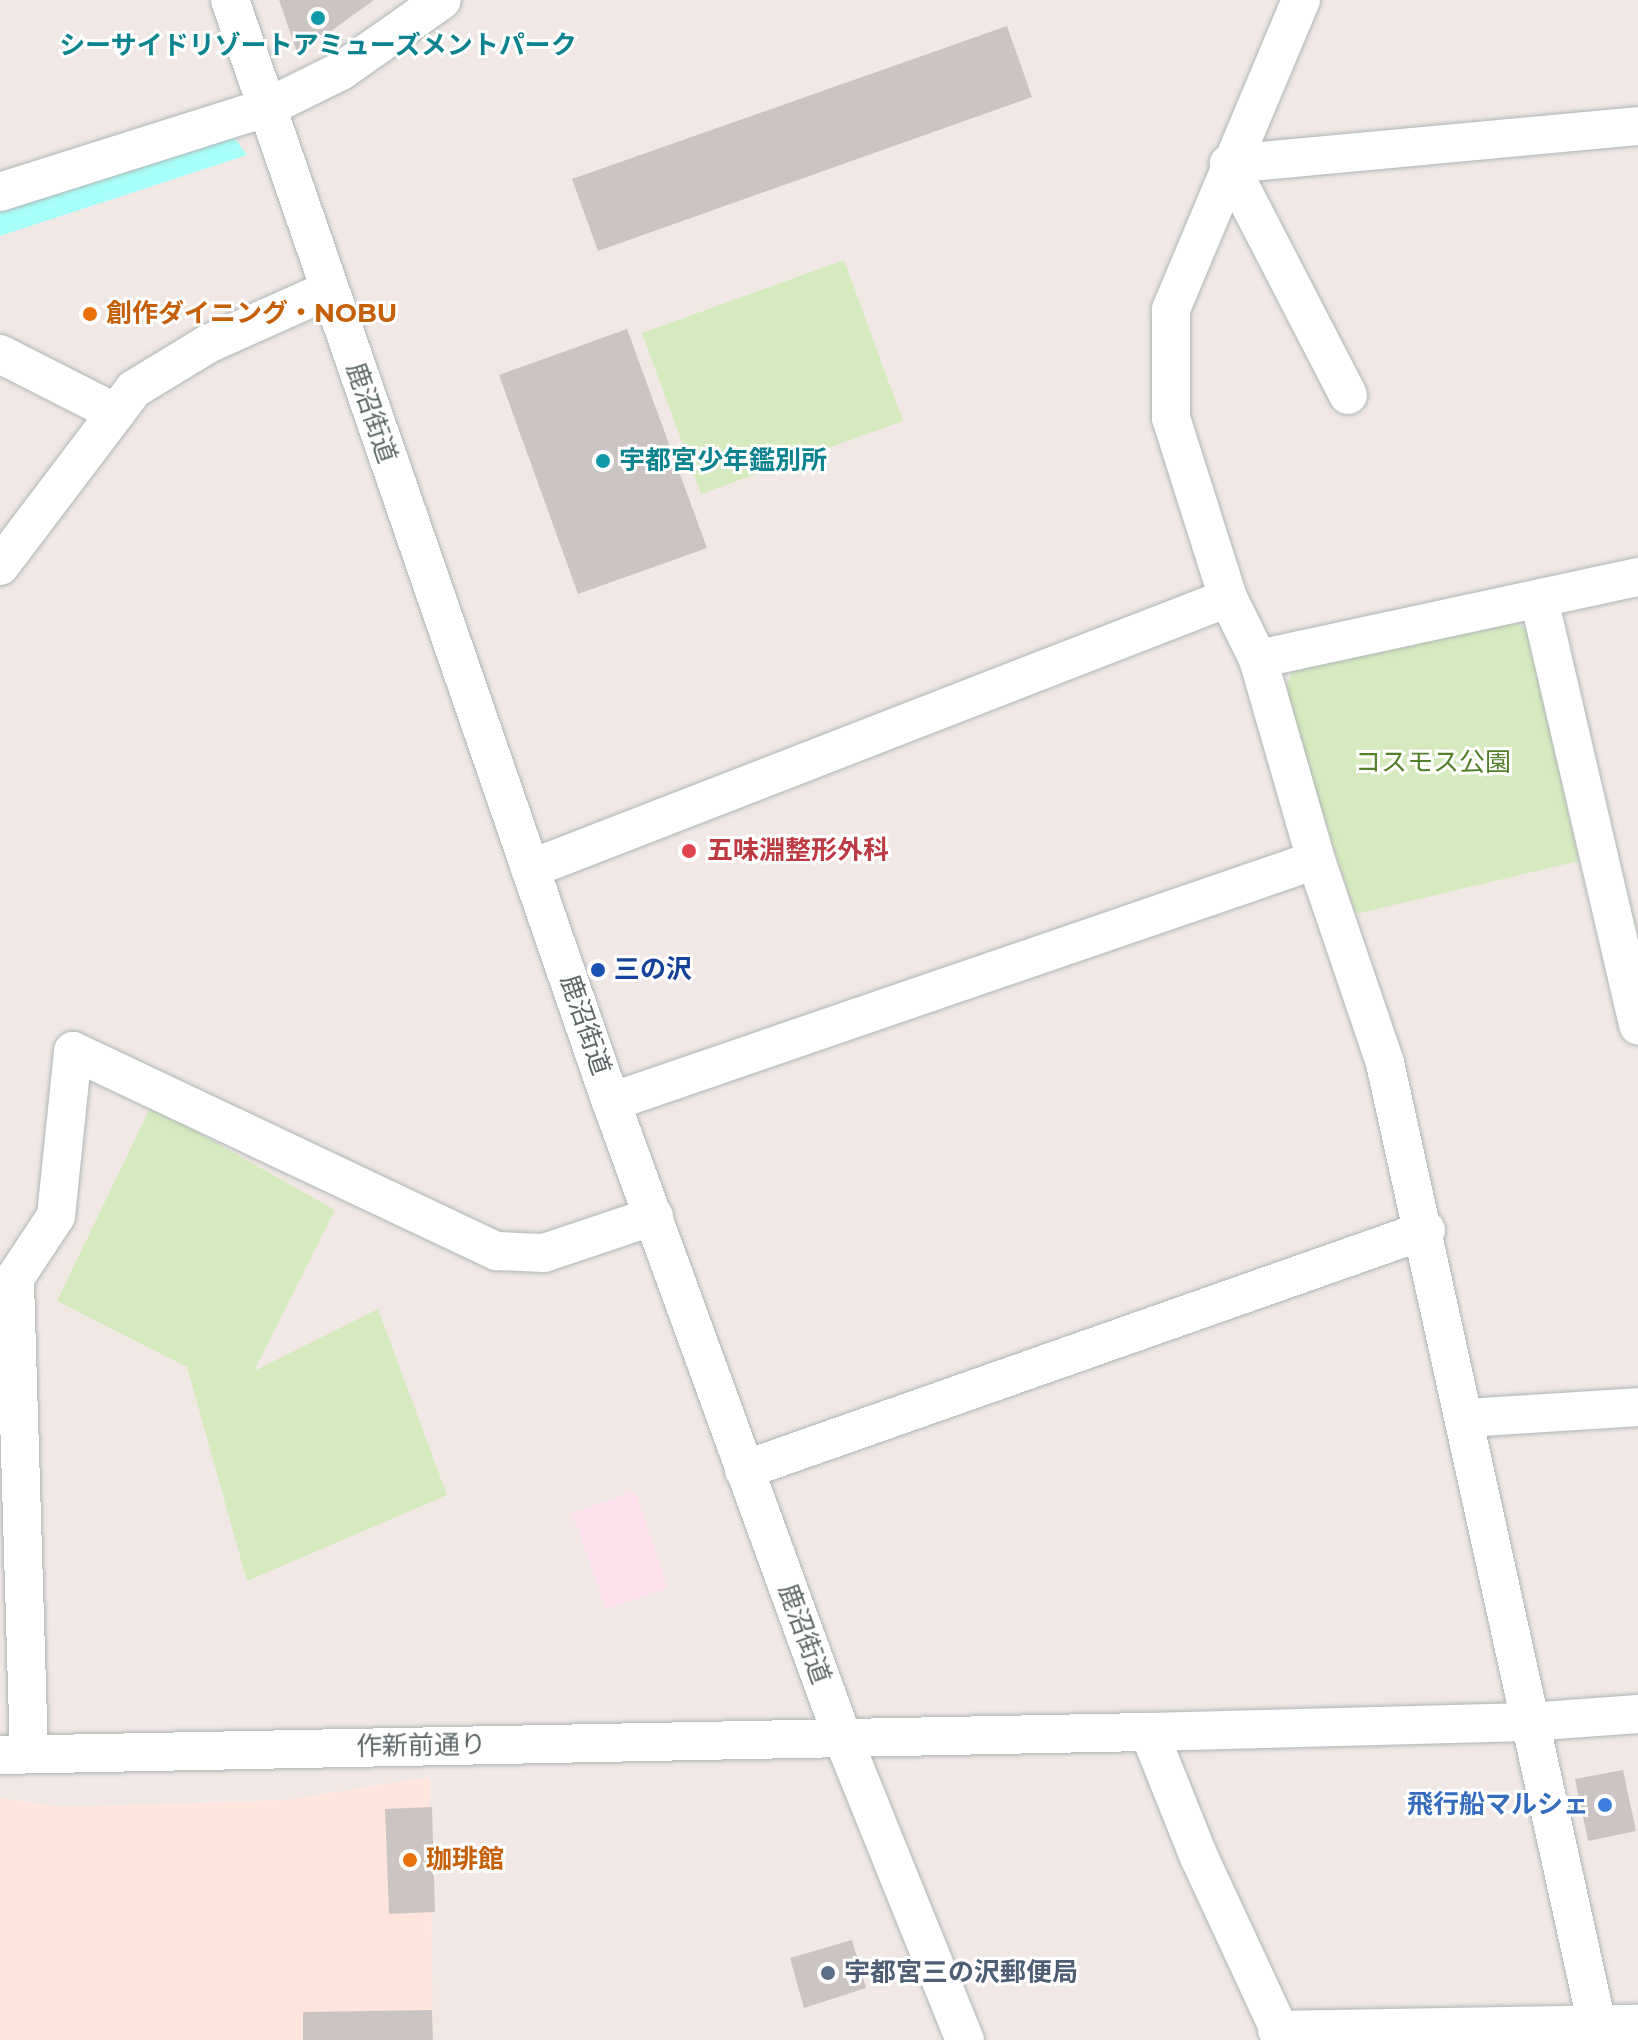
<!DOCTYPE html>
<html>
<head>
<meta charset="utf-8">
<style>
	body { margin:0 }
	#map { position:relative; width:1638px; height:2040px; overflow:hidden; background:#f1e8e5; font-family:Montserrat,"Noto Sans JP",sans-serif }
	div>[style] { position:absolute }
	.commercial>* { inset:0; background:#ffe5dc }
	.medical>* { inset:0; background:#fee1ed }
	.green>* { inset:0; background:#d5ebbf }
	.water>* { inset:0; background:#a7fff9 }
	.building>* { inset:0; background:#ccc4c2 }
	.roads { filter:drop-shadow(0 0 2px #aeb6b6) drop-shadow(0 0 2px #aeb6b6) }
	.minor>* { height:38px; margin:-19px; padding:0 19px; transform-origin:19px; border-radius:19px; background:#fff }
	.dots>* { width:22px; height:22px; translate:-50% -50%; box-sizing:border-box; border:4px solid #fff; border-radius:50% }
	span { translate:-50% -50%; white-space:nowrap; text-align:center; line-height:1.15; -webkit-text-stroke:6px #fff; paint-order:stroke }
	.culture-label { font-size:26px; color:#0d838f; font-weight:700 }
	.left { translate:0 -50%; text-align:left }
	.food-label { font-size:26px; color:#c56008; font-weight:700 }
	.street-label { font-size:26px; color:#5d6767 }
	.park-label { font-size:26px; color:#52802a }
	.health-label { font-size:26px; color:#be3a42; font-weight:700 }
	.transit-label { font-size:26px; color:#164399; font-weight:700 }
	.shop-label { font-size:26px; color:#366cbe; font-weight:700 }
	.right { translate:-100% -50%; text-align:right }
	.service-label { font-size:26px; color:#4e5e75; font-weight:700 }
</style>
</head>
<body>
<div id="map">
	<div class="commercial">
		<div style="clip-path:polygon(430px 1777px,433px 2040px,0 2040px,0 1798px,60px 1807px,285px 1800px)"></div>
	</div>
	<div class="medical">
		<div style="clip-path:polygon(635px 1491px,668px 1588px,606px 1609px,572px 1513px)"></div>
	</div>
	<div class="green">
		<div style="clip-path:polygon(844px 260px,903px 421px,701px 494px,642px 333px)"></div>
		<div style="clip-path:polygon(1507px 617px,1528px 630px,1579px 861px,1356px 914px,1283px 695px,1293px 670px)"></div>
		<div style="clip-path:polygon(151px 1106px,335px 1210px,254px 1371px,378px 1309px,447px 1495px,247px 1581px,187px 1367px,57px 1301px)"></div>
	</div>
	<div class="water">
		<div style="clip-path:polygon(233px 136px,247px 155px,0 236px,0 210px)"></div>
	</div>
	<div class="building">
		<div style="clip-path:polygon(279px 0,374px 0,298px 55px)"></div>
		<div style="clip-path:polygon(1007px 26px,1032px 97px,598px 251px,572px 179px)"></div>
		<div style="clip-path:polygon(627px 329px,707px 548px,578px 594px,499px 375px)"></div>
		<div style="clip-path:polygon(1623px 1770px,1636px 1831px,1588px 1841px,1575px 1779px)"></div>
		<div style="clip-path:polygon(432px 1807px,435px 1912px,389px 1914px,385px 1809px)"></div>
		<div style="clip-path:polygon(852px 1940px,866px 1988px,804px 2008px,790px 1958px)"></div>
		<div style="clip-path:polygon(432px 2010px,433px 2040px,303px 2040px,303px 2012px)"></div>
	</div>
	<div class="roads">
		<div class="minor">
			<div style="left:230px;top:0;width:1166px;rotate:70.93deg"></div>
			<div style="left:611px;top:1102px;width:675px;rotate:69.98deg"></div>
			<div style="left:842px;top:1736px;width:328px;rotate:68deg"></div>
			<div style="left:1301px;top:0;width:336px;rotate:112.8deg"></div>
			<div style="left:1171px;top:310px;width:108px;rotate:90deg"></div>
			<div style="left:1171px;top:418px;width:189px;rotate:72.4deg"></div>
			<div style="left:1228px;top:598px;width:68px;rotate:63.8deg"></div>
			<div style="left:1258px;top:659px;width:209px;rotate:73.9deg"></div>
			<div style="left:1316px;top:860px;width:214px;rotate:71.2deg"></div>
			<div style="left:1385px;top:1063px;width:985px;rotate:77.57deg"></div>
			<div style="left:0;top:192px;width:281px;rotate:-17.6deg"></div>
			<div style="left:268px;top:107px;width:81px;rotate:-26.3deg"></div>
			<div style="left:341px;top:71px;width:123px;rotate:-35.1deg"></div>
			<div style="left:0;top:354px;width:130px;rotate:27deg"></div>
			<div style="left:1348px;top:395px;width:260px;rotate:-117.3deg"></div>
			<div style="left:1229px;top:164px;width:411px;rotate:-5.3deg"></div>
			<div style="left:0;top:566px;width:222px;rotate:-52.9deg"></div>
			<div style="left:134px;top:389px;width:87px;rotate:-31.3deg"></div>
			<div style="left:208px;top:344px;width:133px;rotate:-24.1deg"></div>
			<div style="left:1539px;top:599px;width:438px;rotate:76.9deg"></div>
			<div style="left:1258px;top:659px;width:389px;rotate:-12.2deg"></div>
			<div style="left:530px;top:869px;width:749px;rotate:-21.22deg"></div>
			<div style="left:611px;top:1102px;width:745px;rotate:-18.95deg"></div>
			<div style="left:1465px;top:1418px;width:173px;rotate:-3.6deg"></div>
			<div style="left:744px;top:1470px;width:723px;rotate:-19.39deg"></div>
			<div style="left:1149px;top:1732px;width:135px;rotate:68.2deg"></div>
			<div style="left:1199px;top:1857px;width:202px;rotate:65.1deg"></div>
			<div style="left:29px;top:1754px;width:476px;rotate:-91.7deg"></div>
			<div style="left:15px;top:1278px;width:74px;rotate:-56.5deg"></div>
			<div style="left:56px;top:1216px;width:166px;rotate:-84.1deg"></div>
			<div style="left:73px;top:1051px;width:469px;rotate:25.3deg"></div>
			<div style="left:497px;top:1251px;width:47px;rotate:2.4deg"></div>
			<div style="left:544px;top:1253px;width:116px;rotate:-18.6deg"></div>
			<div style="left:0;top:1755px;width:1149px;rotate:-1.15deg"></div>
			<div style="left:1149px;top:1732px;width:379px;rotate:-1.5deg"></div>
			<div style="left:1528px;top:1722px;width:110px;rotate:-4.2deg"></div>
			<div style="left:1277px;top:2030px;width:361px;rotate:-1deg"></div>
		</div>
	</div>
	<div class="dots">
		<div style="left:318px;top:18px;background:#0f9aa8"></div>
		<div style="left:90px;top:314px;background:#e8710a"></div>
		<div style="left:603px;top:461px;background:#0f9aa8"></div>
		<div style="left:689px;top:851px;background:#e0444e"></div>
		<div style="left:598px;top:970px;background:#1a4fb4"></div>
		<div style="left:1605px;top:1805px;background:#3f7fe0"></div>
		<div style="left:410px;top:1860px;background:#e8710a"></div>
		<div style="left:828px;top:1973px;background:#5c6f8a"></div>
	</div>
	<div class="culture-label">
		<span style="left:318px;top:46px">シーサイドリゾートアミューズメントパーク</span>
		<span class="left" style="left:619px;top:461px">宇都宮少年鑑別所</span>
	</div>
	<div class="food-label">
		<span class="left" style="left:106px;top:314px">創作ダイニング・NOBU</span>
		<span class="left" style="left:426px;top:1860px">珈琲館</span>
	</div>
	<div class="street-label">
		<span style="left:371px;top:413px;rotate:71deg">鹿沼街道</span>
		<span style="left:585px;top:1025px;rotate:71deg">鹿沼街道</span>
		<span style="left:804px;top:1634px;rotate:70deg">鹿沼街道</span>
		<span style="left:421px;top:1746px;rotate:-1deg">作新前通り</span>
	</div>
	<div class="park-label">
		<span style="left:1433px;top:763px">コスモス公園</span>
	</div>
	<div class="health-label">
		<span class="left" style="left:707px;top:851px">五味淵整形外科</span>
	</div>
	<div class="transit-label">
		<span class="left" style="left:614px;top:970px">三の沢</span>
	</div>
	<div class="shop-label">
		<span class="right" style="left:1589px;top:1805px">飛行船マルシェ</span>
	</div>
	<div class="service-label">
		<span class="left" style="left:844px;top:1973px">宇都宮三の沢郵便局</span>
	</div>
</div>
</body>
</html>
